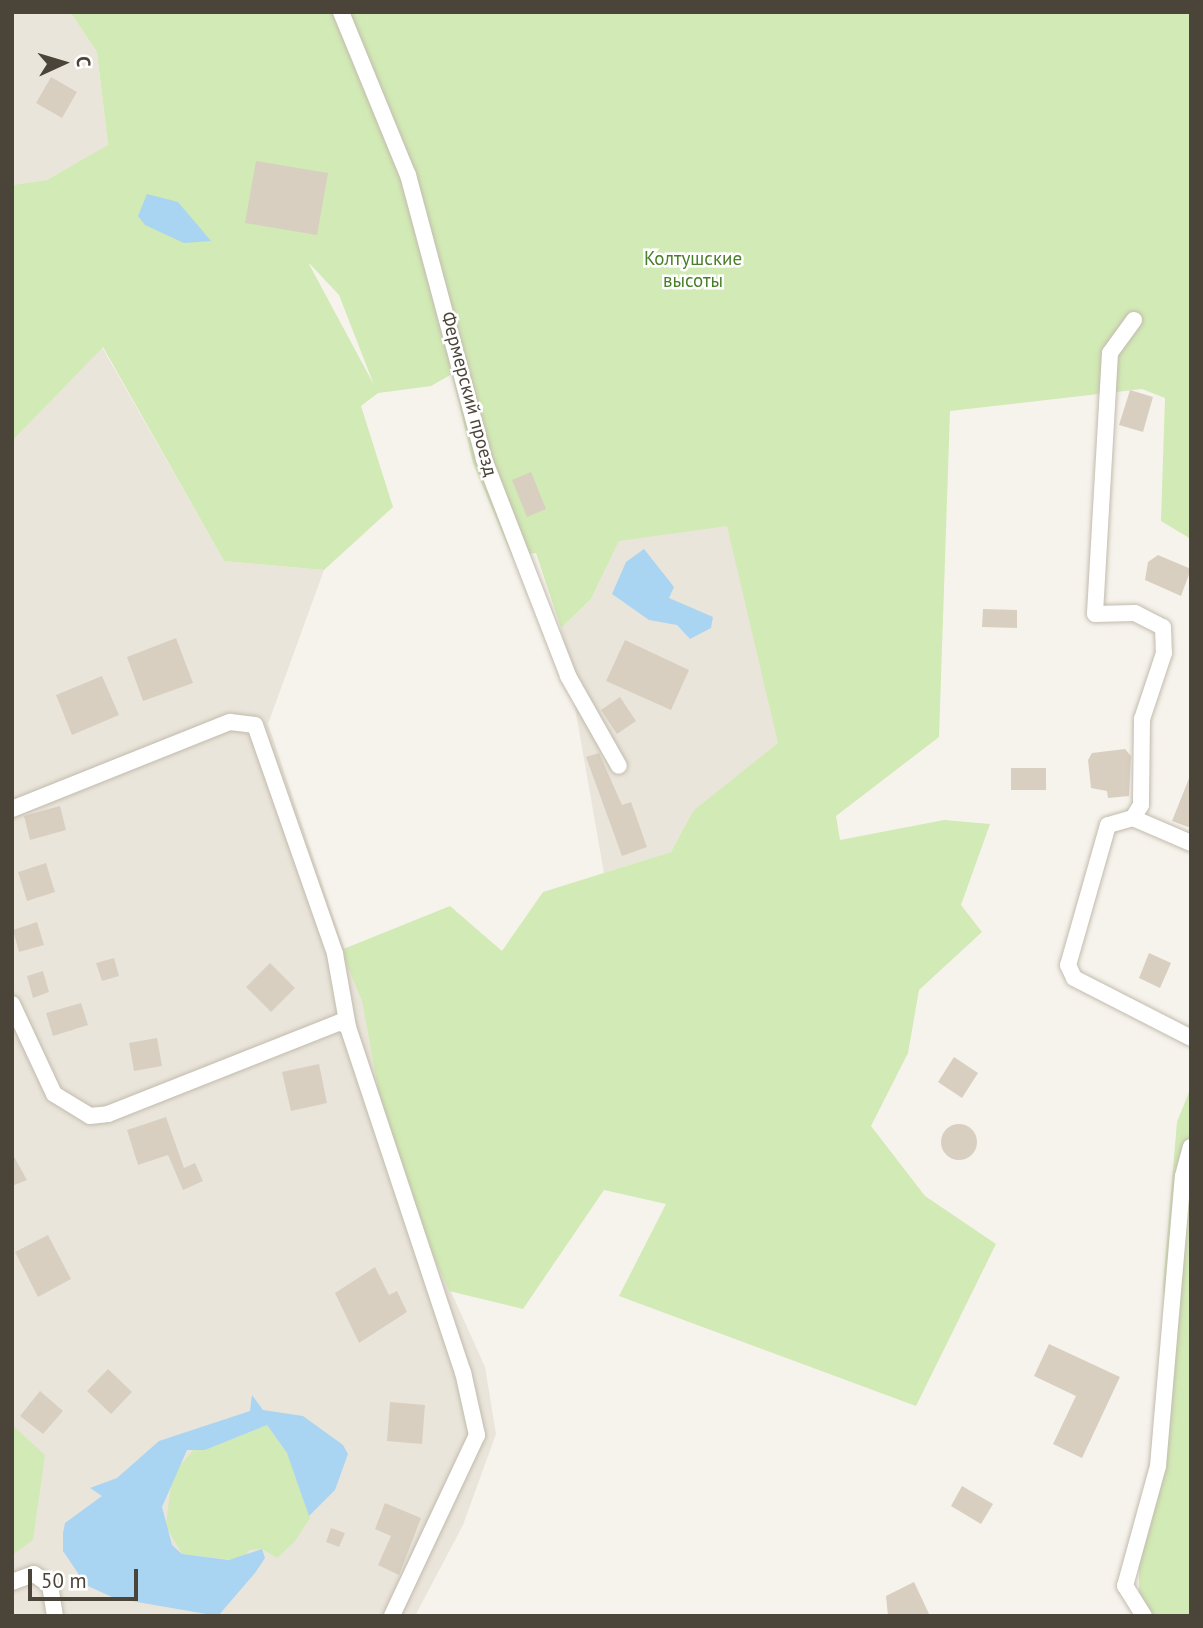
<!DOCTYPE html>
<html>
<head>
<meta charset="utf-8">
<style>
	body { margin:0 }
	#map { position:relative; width:1203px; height:1628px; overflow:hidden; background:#f6f3ec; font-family:"PT Sans",sans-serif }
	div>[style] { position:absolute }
	.residential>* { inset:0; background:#eae5da }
	.green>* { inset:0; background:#d2eab5 }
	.water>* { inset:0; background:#a9d4f2 }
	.building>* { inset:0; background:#d8cfc1 }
	.round { border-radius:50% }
	.roads { filter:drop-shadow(0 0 2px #c2bbae) drop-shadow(0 0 2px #c2bbae) }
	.minor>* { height:16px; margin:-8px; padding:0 8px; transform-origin:8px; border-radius:8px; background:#fff }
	span { translate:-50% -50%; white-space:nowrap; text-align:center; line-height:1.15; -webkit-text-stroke:5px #fff; paint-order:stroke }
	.park-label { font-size:19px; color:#4a7f2a }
	.street-label { font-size:19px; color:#4b4439 }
	.frame { position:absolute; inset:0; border:14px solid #4b4439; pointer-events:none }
	.north { position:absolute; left:28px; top:28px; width:70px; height:70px; -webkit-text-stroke:5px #fff; paint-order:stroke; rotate:86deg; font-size:19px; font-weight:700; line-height:28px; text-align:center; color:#4b4439 }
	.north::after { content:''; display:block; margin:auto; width:24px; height:32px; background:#4b4439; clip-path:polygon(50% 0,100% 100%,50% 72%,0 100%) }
	.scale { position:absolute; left:28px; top:1569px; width:110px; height:32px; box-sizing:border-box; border:4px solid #4b4439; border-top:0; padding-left:9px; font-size:21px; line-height:24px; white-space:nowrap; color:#4b4439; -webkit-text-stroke:5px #fff; paint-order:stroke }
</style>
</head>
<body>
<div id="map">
	<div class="residential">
		<div style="clip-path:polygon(12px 12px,70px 12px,97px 52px,108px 146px,47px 180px,12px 185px)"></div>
		<div style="clip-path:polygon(102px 347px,224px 561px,324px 570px,268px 724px,362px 1001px,390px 1156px,485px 1367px,496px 1434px,463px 1525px,415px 1616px,12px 1616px,12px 441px)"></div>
		<div style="clip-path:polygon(730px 513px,825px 742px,693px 811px,671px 852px,604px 873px,561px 628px,591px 599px,629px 520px)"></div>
	</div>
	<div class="green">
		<div style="clip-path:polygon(evenodd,70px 12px,1191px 12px,1191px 539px,1161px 521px,1165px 398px,1142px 389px,950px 411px,939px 737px,836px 816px,840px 840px,944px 820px,990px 824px,961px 905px,982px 932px,919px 990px,908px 1053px,871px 1126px,925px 1196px,996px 1244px,916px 1406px,619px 1296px,666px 1204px,604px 1190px,523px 1309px,449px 1291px,390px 1156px,362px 1001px,341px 950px,450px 906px,502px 951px,543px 892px,671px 852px,693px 811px,778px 743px,727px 526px,619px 541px,591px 599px,561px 628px,536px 553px,512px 556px,473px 463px,452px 374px,431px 386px,378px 393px,361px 406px,393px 507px,324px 570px,224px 561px,103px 347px,12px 441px,12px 185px,47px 180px,108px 145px,97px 52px,70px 12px,309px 263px,339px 295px,374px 385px,309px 264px,309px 263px)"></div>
		<div style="clip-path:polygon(1191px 1087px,1191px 1616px,1148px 1616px,1139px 1593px,1139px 1536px,1171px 1380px,1163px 1286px,1177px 1122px)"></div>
		<div style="clip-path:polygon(12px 1425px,45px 1455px,33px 1540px,12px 1555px)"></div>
		<div style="clip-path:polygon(267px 1425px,289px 1456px,310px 1518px,295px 1541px,277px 1558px,262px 1549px,249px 1550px,242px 1561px,182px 1554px,166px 1526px,172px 1475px,196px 1447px,205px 1450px)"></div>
	</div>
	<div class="water">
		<div style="clip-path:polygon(147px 194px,178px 202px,211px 241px,184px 243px,145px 225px,138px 216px)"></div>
		<div style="clip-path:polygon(644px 549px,674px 587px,669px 598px,713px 617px,711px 628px,690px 639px,677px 625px,649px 620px,612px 594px,626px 562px)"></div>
		<div style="clip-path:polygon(252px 1395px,263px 1410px,303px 1416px,343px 1445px,348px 1454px,335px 1490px,309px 1516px,287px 1453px,267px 1425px,205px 1450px,187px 1450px,162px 1507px,172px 1545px,182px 1554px,229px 1560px,262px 1549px,265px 1558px,255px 1573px,218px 1616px,114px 1598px,86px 1585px,63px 1551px,63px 1533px,65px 1523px,102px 1496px,90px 1488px,117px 1478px,159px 1441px,250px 1411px)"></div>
	</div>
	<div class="building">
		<div style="clip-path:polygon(51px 77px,77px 92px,62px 118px,36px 103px)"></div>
		<div style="clip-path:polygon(256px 161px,328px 173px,317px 235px,245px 223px)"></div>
		<div style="clip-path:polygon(1130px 390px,1153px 397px,1143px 432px,1119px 425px)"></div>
		<div style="clip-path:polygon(531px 472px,546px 509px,527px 517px,512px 480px)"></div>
		<div style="clip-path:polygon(1158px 555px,1191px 569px,1181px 596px,1145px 580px,1148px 562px)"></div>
		<div style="clip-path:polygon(983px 609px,1017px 610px,1017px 628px,982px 627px)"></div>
		<div style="clip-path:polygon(176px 638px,193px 683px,143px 701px,127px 657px)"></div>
		<div style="clip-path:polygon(625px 640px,689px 670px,671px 710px,606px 681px)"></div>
		<div style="clip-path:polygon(102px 676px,119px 715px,72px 735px,56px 695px)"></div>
		<div style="clip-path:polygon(620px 697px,636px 721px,617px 734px,601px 710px)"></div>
		<div style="clip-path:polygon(1125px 749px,1131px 756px,1129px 796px,1108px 798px,1107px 791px,1091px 788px,1088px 760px,1092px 753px)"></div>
		<div style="clip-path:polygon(599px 753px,622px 805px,631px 802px,647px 847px,622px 856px,586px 757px)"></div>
		<div style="clip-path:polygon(1011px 768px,1046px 768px,1046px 790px,1011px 790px)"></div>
		<div style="clip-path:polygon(1190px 776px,1191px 776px,1191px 828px,1172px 821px)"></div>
		<div style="clip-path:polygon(60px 806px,66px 830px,30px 840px,24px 816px)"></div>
		<div style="clip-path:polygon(46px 863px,55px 892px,27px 901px,18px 872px)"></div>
		<div style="clip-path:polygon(37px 922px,44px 945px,19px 952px,13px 930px)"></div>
		<div style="clip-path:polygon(1149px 953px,1171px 963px,1160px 988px,1139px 978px)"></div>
		<div style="clip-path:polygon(114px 958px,119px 976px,102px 981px,96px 963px)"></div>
		<div style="clip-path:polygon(270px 963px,295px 988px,271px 1012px,246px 987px)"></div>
		<div style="clip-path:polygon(43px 971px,49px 992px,33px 998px,27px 976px)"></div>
		<div style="clip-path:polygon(81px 1003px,88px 1025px,53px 1036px,46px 1013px)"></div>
		<div style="clip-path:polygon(157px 1038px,162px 1066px,134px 1071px,129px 1043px)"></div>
		<div style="clip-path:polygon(954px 1057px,978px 1073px,962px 1098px,938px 1082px)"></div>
		<div style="clip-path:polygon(319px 1064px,327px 1103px,291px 1111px,282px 1072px)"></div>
		<div style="clip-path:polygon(166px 1117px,184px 1168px,195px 1163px,203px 1181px,183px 1190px,168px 1155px,138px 1165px,127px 1130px)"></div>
		<div class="round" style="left:941px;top:1124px;width:36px;height:36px"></div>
		<div style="clip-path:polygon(12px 1153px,27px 1180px,12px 1186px)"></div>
		<div style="clip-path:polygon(48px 1235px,71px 1279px,38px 1297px,15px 1252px)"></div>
		<div style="clip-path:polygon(375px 1267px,389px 1295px,397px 1291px,407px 1312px,359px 1343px,335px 1293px)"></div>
		<div style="clip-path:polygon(1049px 1344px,1120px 1377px,1082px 1458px,1053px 1444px,1076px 1396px,1034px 1376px)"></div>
		<div style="clip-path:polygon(108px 1369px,132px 1392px,111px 1414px,87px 1391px)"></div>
		<div style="clip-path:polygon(40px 1391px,63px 1411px,43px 1434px,20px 1416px)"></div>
		<div style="clip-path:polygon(390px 1402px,425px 1405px,422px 1444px,387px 1441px)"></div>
		<div style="clip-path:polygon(962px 1486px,993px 1504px,981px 1524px,951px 1506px)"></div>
		<div style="clip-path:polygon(385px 1503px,421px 1518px,399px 1575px,378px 1565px,391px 1536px,375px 1529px)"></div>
		<div style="clip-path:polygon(331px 1528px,345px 1533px,339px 1547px,326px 1542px)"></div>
		<div style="clip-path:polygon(914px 1582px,930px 1616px,888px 1616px,886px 1596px)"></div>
	</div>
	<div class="roads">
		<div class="minor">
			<div style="left:341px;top:12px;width:176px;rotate:67.7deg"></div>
			<div style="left:408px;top:175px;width:294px;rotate:75deg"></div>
			<div style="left:484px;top:459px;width:233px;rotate:68.8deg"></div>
			<div style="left:568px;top:676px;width:103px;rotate:60.5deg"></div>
			<div style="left:1134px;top:320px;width:41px;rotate:126deg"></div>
			<div style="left:1110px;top:353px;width:261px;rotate:93.3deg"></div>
			<div style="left:1095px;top:614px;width:40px;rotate:-1.4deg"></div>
			<div style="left:1135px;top:613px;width:31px;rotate:27deg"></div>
			<div style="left:1163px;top:627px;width:26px;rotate:88deg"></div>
			<div style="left:1164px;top:653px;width:70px;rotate:108.4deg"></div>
			<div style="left:1142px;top:719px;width:86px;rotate:90.7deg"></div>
			<div style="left:1141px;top:805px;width:15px;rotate:122deg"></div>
			<div style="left:1133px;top:818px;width:26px;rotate:164deg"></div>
			<div style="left:1108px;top:825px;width:146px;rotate:105.9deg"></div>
			<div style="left:1068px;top:965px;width:14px;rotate:65deg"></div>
			<div style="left:1074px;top:978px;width:131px;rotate:27.1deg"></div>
			<div style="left:12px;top:809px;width:235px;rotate:-21.8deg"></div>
			<div style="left:230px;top:722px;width:25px;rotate:7deg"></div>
			<div style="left:255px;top:725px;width:243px;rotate:70.7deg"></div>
			<div style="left:335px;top:954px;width:74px;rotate:79.9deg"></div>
			<div style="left:1133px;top:818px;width:63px;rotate:23.3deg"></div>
			<div style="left:12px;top:1004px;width:99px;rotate:65deg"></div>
			<div style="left:54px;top:1094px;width:42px;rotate:31.4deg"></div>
			<div style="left:90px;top:1116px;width:18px;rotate:-6deg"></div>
			<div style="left:108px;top:1114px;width:250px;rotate:-21.6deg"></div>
			<div style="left:340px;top:1022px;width:9px;rotate:32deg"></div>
			<div style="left:348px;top:1027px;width:364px;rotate:71.6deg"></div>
			<div style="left:463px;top:1372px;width:65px;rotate:77.5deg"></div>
			<div style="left:477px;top:1435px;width:200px;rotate:115.2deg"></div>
			<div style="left:12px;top:1582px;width:23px;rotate:-20deg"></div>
			<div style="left:34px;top:1574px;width:19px;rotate:35deg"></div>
			<div style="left:50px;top:1585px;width:31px;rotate:81deg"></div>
			<div style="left:1144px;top:1616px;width:36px;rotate:-122deg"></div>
			<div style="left:1125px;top:1586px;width:124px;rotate:-74.6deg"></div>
			<div style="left:1158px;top:1466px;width:291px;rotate:-85.1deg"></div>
			<div style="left:1183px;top:1176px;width:30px;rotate:-75deg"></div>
		</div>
	</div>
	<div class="park-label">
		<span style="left:693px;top:270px">Колтушские<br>высоты</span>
	</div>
	<div class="street-label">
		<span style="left:469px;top:394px;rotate:75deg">Фермерский проезд</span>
	</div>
	<div class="frame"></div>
	<div class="north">С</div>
	<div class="scale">50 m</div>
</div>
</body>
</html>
